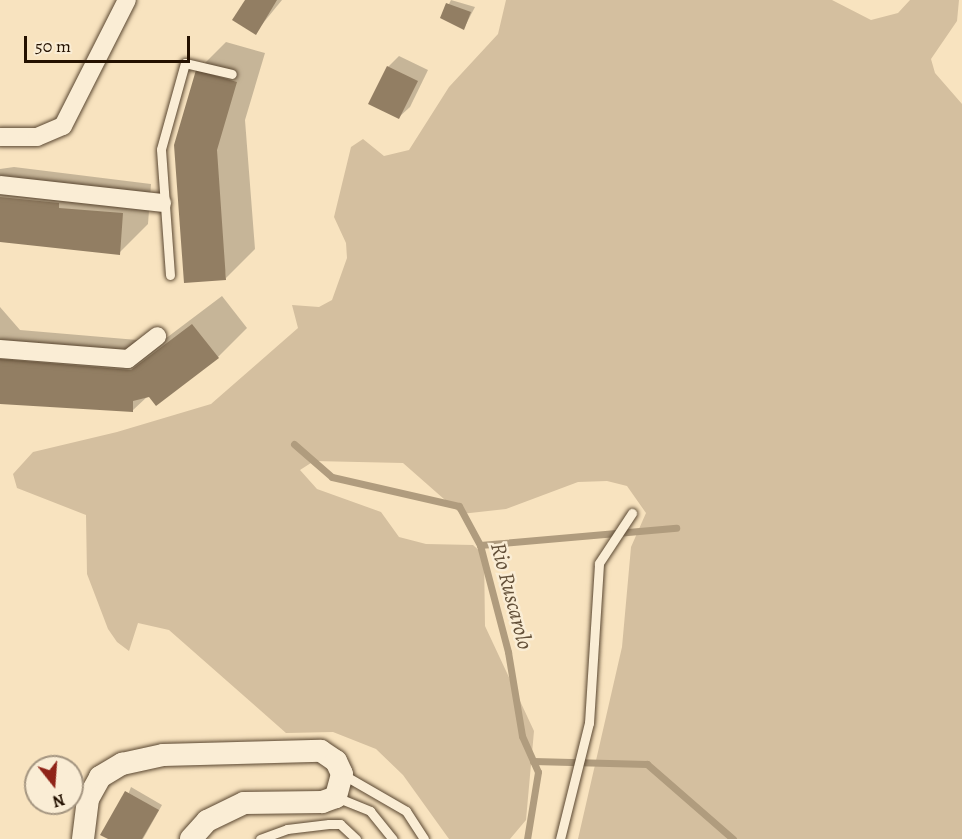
<!DOCTYPE html>
<html>
<head>
<meta charset="utf-8">
<style>
	body { margin:0 }
	#map { position:relative; width:962px; height:839px; overflow:hidden; background:#f8e3bf; font-family:Alegreya,serif }
	div>[style] { position:absolute }
	.green>* { inset:0; background:#d4bf9f }
	.shadow>* { inset:0; background:#0003 }
	.stream>* { height:7px; margin:-3.5px; padding:0 3.5px; transform-origin:3.5px; border-radius:3.5px; background:#b09c7e }
	.building>* { inset:0; background:#927e63 }
	.roads { filter:drop-shadow(0 0 2px #594630) drop-shadow(0 0 2px #594630) }
	.service>* { height:9px; margin:-4.5px; padding:0 4.5px; transform-origin:4.5px; border-radius:4.5px; background:#faedd5 }
	.minor>* { height:18px; margin:-9px; padding:0 9px; transform-origin:9px; border-radius:9px; background:#faedd5 }
	.tertiary>* { height:22px; margin:-11px; padding:0 11px; transform-origin:11px; border-radius:11px; background:#faedd5 }
	span { translate:-50% -50%; white-space:nowrap; text-align:center; line-height:1.15; -webkit-text-stroke:5px #faedd5; paint-order:stroke }
	.water-label { font-size:22px; color:#635039; font-style:italic }
	.north { position:absolute; left:24px; top:755px; width:60px; height:60px; box-sizing:border-box; background:#faedd5; border:2px solid #a49580; border-radius:50%; rotate:163deg; font-size:16px; font-weight:700; line-height:24px; text-align:center; color:#241100 }
	.north::after { content:''; display:block; margin:auto; width:21px; height:27px; background:#8f2418; clip-path:polygon(50% 0,100% 100%,50% 72%,0 100%) }
	.scale { position:absolute; left:24px; top:36px; width:166px; height:27px; box-sizing:border-box; border:3px solid #241100; border-top:0; padding-left:8px; font-size:18px; line-height:21px; white-space:nowrap; color:#241100; -webkit-text-stroke:4px #faedd5; paint-order:stroke }
</style>
</head>
<body>
<div id="map">
	<div class="green">
		<div style="clip-path:polygon(506px 0,832px 0,871px 20px,898px 13px,910px 0,959px 0,957px 21px,931px 59px,935px 73px,962px 104px,962px 839px,578px 839px,622px 647px,631px 547px,646px 513px,627px 486px,607px 481px,578px 482px,506px 509px,461px 514px,403px 463px,314px 461px,300px 470px,317px 489px,381px 512px,399px 537px,426px 544px,473px 545px,484px 555px,485px 626px,534px 731px,526px 820px,510px 839px,449px 839px,403px 775px,376px 749px,333px 732px,286px 733px,169px 630px,138px 623px,129px 651px,117px 642px,108px 629px,87px 574px,86px 515px,17px 488px,13px 474px,33px 452px,117px 432px,211px 404px,298px 328px,292px 305px,319px 307px,332px 300px,347px 258px,346px 243px,334px 217px,351px 147px,363px 139px,384px 156px,409px 150px,449px 87px,498px 34px)"></div>
	</div>
	<div class="shadow">
		<div style="clip-path:polygon(246px 0,282px 0,255px 33px)"></div>
		<div style="clip-path:polygon(451px 0,475px 7px,464px 28px,442px 18px)"></div>
		<div style="clip-path:polygon(226px 42px,265px 53px,245px 120px,255px 249px,226px 278px,197px 71px)"></div>
		<div style="clip-path:polygon(399px 56px,428px 70px,410px 107px,399px 117px,388px 67px)"></div>
		<div style="clip-path:polygon(14px 167px,151px 184px,148px 224px,119px 253px,0 240px,0 169px)"></div>
		<div style="clip-path:polygon(222px 296px,247px 328px,218px 357px,148px 396px,132px 411px,0 402px,0 307px,20px 330px,161px 342px)"></div>
		<div style="clip-path:polygon(131px 787px,162px 805px,143px 839px,111px 839px)"></div>
	</div>
	<div class="stream">
		<div style="left:294px;top:444px;width:50px;rotate:41deg"></div>
		<div style="left:332px;top:477px;width:130px;rotate:12.9deg"></div>
		<div style="left:459px;top:506px;width:44px;rotate:61.7deg"></div>
		<div style="left:480px;top:545px;width:111px;rotate:75.3deg"></div>
		<div style="left:508px;top:652px;width:85px;rotate:80.5deg"></div>
		<div style="left:522px;top:736px;width:39px;rotate:66deg"></div>
		<div style="left:538px;top:772px;width:68px;rotate:99.3deg"></div>
		<div style="left:480px;top:545px;width:197px;rotate:-5deg"></div>
		<div style="left:533px;top:761px;width:114px;rotate:1.5deg"></div>
		<div style="left:647px;top:764px;width:114px;rotate:41.1deg"></div>
	</div>
	<div class="building">
		<div style="clip-path:polygon(245px 0,277px 0,256px 35px,232px 20px)"></div>
		<div style="clip-path:polygon(446px 3px,471px 12px,464px 30px,440px 18px)"></div>
		<div style="clip-path:polygon(387px 66px,418px 81px,399px 119px,368px 104px)"></div>
		<div style="clip-path:polygon(196px 70px,237px 82px,217px 150px,226px 280px,184px 283px,174px 145px)"></div>
		<div style="clip-path:polygon(0 197px,59px 203px,59px 208px,123px 213px,120px 255px,0 242px)"></div>
		<div style="clip-path:polygon(192px 324px,219px 358px,156px 406px,149px 397px,133px 401px,133px 412px,0 404px,0 359px,131px 370px)"></div>
		<div style="clip-path:polygon(125px 791px,159px 810px,142px 839px,108px 839px,100px 835px)"></div>
	</div>
	<div class="roads">
		<div class="service">
			<div style="left:170px;top:275px;width:126px;rotate:-94.1deg"></div>
			<div style="left:161px;top:149px;width:89px;rotate:-74.4deg"></div>
			<div style="left:185px;top:63px;width:48px;rotate:13.2deg"></div>
			<div style="left:342px;top:774px;width:74px;rotate:30deg"></div>
			<div style="left:406px;top:811px;width:33px;rotate:57deg"></div>
			<div style="left:336px;top:797px;width:37px;rotate:22deg"></div>
			<div style="left:370px;top:811px;width:36px;rotate:51deg"></div>
			<div style="left:260px;top:839px;width:29px;rotate:-20deg"></div>
			<div style="left:287px;top:829px;width:42px;rotate:-6.8deg"></div>
			<div style="left:329px;top:824px;width:11px"></div>
			<div style="left:340px;top:824px;width:22px;rotate:43deg"></div>
			<div style="left:560px;top:839px;width:120px;rotate:-76deg"></div>
			<div style="left:589px;top:723px;width:160px;rotate:-86.4deg"></div>
			<div style="left:599px;top:563px;width:60px;rotate:-56.6deg"></div>
		</div>
		<div class="minor">
			<div style="left:0;top:137px;width:37px"></div>
			<div style="left:37px;top:137px;width:28px;rotate:-23deg"></div>
			<div style="left:63px;top:126px;width:141px;rotate:-63.1deg"></div>
			<div style="left:0;top:185px;width:163px;rotate:6.3deg"></div>
			<div style="left:0;top:349px;width:128px;rotate:4.5deg"></div>
			<div style="left:128px;top:359px;width:37px;rotate:-38deg"></div>
		</div>
		<div class="tertiary">
			<div style="left:83px;top:839px;width:40px;rotate:-82.9deg"></div>
			<div style="left:88px;top:799px;width:25px;rotate:-61deg"></div>
			<div style="left:100px;top:777px;width:26px;rotate:-31deg"></div>
			<div style="left:122px;top:764px;width:42px;rotate:-12.4deg"></div>
			<div style="left:163px;top:755px;width:158px;rotate:-1.5deg"></div>
			<div style="left:321px;top:751px;width:18px;rotate:34deg"></div>
			<div style="left:336px;top:761px;width:14px;rotate:65deg"></div>
			<div style="left:342px;top:774px;width:24px;rotate:105deg"></div>
			<div style="left:336px;top:797px;width:15px;rotate:160deg"></div>
			<div style="left:322px;top:802px;width:78px;rotate:179.3deg"></div>
			<div style="left:244px;top:803px;width:41px;rotate:154.1deg"></div>
			<div style="left:207px;top:821px;width:24px;rotate:132deg"></div>
		</div>
	</div>
	<div class="water-label">
		<span style="left:511px;top:596px;rotate:75deg">Rio Ruscarolo</span>
	</div>
	<div class="north">N</div>
	<div class="scale">50 m</div>
</div>
</body>
</html>
